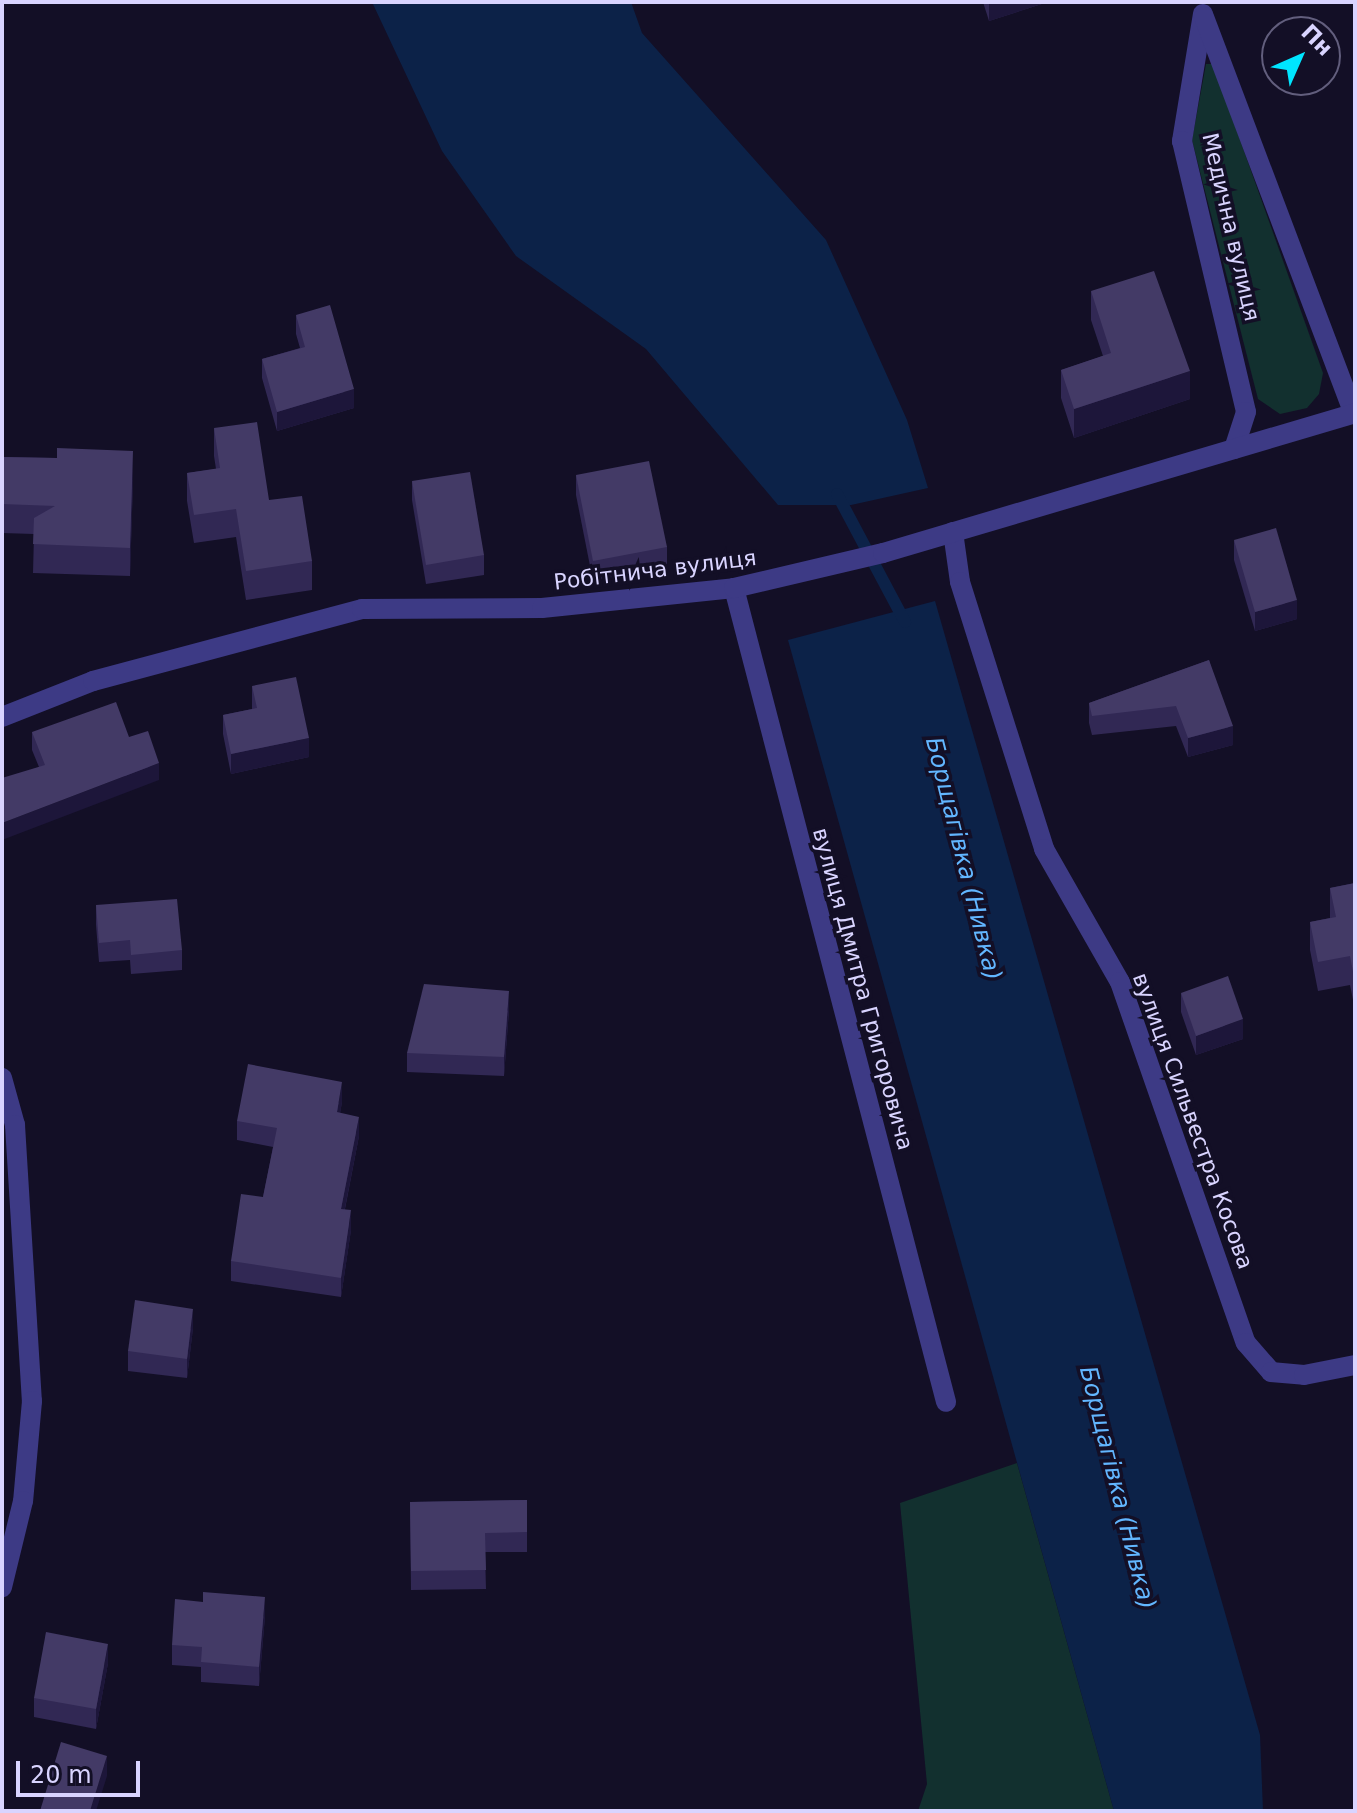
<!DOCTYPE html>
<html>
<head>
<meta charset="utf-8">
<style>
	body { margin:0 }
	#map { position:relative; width:1357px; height:1813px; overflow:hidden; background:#130f26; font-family:"DejaVu Sans",sans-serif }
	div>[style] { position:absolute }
	.green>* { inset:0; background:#12302f }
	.water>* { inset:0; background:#0c2248 }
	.stream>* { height:12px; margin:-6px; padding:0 6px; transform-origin:6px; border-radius:6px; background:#0c2248 }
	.street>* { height:20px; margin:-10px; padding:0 10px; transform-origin:10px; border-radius:10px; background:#3d3a85 }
	.wall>* { inset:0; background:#312854 }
	.shaded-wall>* { inset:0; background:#1d163a }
	.building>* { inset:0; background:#433a66 }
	span { translate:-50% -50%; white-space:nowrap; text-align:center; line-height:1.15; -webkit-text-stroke:7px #130f26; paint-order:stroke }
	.street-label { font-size:22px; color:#d9d4ff }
	.water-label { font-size:24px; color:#62b6ff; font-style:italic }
	.frame { position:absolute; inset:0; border:4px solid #d9d4ff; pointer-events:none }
	.north { position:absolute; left:1261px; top:16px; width:80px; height:80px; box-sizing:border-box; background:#130f26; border:2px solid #625e7d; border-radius:50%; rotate:45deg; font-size:22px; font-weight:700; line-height:32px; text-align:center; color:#d9d4ff }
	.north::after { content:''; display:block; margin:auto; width:28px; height:36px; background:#00e5ff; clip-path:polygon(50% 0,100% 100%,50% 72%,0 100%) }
	.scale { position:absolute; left:16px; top:1761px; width:124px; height:36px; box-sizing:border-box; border:4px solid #d9d4ff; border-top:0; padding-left:10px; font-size:24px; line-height:28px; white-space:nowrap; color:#d9d4ff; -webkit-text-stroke:6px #130f26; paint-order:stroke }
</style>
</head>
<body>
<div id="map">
	<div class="green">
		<div style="clip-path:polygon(1206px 64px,1213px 64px,1323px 373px,1319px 394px,1307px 408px,1280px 414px,1258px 399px,1192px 140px)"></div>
		<div style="clip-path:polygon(1017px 1463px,1114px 1811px,918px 1811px,927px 1784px,900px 1503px)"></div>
	</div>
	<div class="water">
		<div style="clip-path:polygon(372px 2px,631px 2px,642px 33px,826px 240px,907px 420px,928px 488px,851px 505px,778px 505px,646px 349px,516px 256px,442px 151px)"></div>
		<div style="clip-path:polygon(935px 601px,1260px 1735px,1263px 1811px,1114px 1811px,788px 640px)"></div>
	</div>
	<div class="stream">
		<div style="left:837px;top:494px;width:145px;rotate:62deg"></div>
	</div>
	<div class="street">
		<div style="left:1203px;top:14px;width:129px;rotate:99.4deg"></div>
		<div style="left:1182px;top:141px;width:278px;rotate:76.7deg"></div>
		<div style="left:1246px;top:412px;width:39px;rotate:108deg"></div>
		<div style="left:1204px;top:17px;width:423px;rotate:69.3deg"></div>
		<div style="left:953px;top:532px;width:50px;rotate:82deg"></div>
		<div style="left:960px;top:582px;width:280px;rotate:72.5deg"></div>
		<div style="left:1044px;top:849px;width:153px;rotate:60.3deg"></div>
		<div style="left:1120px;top:982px;width:382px;rotate:70.8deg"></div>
		<div style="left:1246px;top:1343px;width:38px;rotate:49deg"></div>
		<div style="left:1271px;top:1372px;width:33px;rotate:5deg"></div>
		<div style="left:1304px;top:1375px;width:52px;rotate:-11.1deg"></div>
		<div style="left:734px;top:588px;width:841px;rotate:75.4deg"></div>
		<div style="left:2px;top:717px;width:98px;rotate:-21.6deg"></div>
		<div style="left:93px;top:681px;width:278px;rotate:-15deg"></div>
		<div style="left:362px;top:609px;width:180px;rotate:-0.3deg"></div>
		<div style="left:542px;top:608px;width:193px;rotate:-5.9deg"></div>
		<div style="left:734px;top:588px;width:153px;rotate:-13.2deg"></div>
		<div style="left:883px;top:553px;width:492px;rotate:-16.5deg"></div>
		<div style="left:2px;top:1078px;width:49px;rotate:74.5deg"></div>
		<div style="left:15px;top:1125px;width:277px;rotate:86.5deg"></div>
		<div style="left:32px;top:1401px;width:100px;rotate:95.1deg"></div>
		<div style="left:23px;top:1501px;width:89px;rotate:103.7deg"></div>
	</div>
	<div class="wall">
		<div style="clip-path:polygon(983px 2px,1048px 2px,989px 21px)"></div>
		<div style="clip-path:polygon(1091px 291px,1190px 399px,1074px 438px,1061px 398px,1061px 370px,1103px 356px,1091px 320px)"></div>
		<div style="clip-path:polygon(296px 315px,354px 408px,277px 431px,262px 378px,262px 359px,300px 348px,296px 334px)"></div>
		<div style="clip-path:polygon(214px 428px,269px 500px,312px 561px,312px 590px,246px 600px,236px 537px,194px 543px,187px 501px,187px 473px,216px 469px,214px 456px)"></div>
		<div style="clip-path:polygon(2px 457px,57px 458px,133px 480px,130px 576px,33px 573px,34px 534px,2px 533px)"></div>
		<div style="clip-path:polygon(576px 475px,667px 547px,667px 566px,593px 581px,576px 495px)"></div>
		<div style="clip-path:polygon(412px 481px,484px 555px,484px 575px,426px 584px,412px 500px)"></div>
		<div style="clip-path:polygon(1234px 540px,1297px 619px,1255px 631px,1234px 560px)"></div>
		<div style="clip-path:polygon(1209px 660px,1233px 745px,1188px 757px,1176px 726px,1092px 735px,1089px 723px,1089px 703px)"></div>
		<div style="clip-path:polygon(252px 686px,309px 757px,231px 774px,223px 734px,223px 715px,252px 709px)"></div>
		<div style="clip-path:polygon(32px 732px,129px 737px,159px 780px,39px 767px,32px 750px)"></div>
		<div style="clip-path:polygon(1355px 883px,1355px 1010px,1350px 985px,1318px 991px,1310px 950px,1310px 922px,1330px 918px,1330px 888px)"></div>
		<div style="clip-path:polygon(96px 905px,182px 950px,182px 970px,131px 974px,130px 960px,99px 962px,96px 925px)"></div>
		<div style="clip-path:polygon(1181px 993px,1243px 1039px,1196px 1055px,1181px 1012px)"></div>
		<div style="clip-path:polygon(509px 1010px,504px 1076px,407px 1072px,407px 1053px)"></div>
		<div style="clip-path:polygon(342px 1102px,340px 1113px,359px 1136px,345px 1209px,351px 1230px,341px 1297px,231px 1281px,231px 1261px,263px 1197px,273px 1147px,237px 1140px,237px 1121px)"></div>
		<div style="clip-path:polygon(193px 1328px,187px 1378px,128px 1371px,128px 1351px)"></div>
		<div style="clip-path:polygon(527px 1500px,527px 1552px,485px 1552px,486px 1589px,411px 1590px,410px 1502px)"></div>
		<div style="clip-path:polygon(265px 1616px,259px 1686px,201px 1682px,201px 1667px,172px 1665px,172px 1645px)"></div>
		<div style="clip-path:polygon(108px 1663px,96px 1729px,34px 1717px,34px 1698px)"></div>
	</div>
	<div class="shaded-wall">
		<div style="clip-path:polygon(989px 2px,1048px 2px,989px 21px)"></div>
		<div style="clip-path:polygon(1190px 371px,1190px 399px,1074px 438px,1074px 409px)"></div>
		<div style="clip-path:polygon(354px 389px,354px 408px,277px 431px,277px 412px)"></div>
		<div style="clip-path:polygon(133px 451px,133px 480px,130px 576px,130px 548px)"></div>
		<div style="clip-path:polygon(1297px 600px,1297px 619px,1255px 631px,1255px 612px)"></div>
		<div style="clip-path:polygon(1233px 726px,1233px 745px,1188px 757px,1188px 738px)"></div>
		<div style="clip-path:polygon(309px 738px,309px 757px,231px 774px,231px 754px)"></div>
		<div style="clip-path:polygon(159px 763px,159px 780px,2px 840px,2px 823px)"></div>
		<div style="clip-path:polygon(509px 991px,509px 1010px,504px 1076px,504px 1057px)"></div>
		<div style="clip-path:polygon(1243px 1019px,1243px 1039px,1196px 1055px,1196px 1036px)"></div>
		<div style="clip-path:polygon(342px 1082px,342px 1102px,337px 1132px,337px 1112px)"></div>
		<div style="clip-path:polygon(359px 1117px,359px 1136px,341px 1228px,341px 1209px)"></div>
		<div style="clip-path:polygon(351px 1210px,351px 1230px,341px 1297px,341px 1278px)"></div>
		<div style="clip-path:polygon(193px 1309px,193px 1328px,187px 1378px,187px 1359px)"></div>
		<div style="clip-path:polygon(265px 1597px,265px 1616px,259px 1686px,259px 1667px)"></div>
		<div style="clip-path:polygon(108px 1644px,108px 1663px,96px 1729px,96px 1709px)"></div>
		<div style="clip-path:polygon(107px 1756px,107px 1776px,96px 1811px,90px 1811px)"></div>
	</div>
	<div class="building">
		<div style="clip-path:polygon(1154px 271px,1190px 371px,1074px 409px,1061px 370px,1111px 353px,1091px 291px)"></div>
		<div style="clip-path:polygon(330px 305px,354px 389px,277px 412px,262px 359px,305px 347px,296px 315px)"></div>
		<div style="clip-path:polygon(257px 422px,269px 500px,302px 496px,312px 561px,246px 571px,236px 509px,194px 515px,187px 473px,220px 468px,214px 428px)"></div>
		<div style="clip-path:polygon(57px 448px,133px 451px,130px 548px,33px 544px,34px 518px,55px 506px,2px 504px,2px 457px,57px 458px)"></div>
		<div style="clip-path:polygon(649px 461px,667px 547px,593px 561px,576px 475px)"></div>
		<div style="clip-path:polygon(470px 472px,484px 555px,426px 565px,412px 481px)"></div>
		<div style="clip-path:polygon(1276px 528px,1297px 600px,1255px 612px,1234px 540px)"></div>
		<div style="clip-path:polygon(1209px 660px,1233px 726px,1188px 738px,1176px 706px,1092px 716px,1089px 703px)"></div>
		<div style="clip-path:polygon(296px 677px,309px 738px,231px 754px,223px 715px,257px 708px,252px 686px)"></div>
		<div style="clip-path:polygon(116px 702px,129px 737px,148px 731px,159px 763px,2px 823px,2px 778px,45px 765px,32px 732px)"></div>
		<div style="clip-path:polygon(1355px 883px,1355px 982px,1350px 956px,1318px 962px,1310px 922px,1336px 917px,1330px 888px)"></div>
		<div style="clip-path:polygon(177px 899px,182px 950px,131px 955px,130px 940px,99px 943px,96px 905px)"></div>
		<div style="clip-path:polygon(1228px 976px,1243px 1019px,1196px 1036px,1181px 993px)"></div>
		<div style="clip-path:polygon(424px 984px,509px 991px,504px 1057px,407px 1053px)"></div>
		<div style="clip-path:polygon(248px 1064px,342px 1082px,337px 1112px,359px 1117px,341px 1209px,351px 1210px,341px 1278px,231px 1261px,241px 1194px,263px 1197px,277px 1128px,237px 1121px)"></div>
		<div style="clip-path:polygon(135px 1300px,193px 1309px,187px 1359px,128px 1351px)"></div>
		<div style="clip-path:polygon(527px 1500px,527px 1532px,485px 1533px,486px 1570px,411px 1571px,410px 1502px)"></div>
		<div style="clip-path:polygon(203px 1592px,265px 1597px,259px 1667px,201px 1662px,202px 1647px,172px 1645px,175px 1599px,203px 1602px)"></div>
		<div style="clip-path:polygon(46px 1632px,108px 1644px,96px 1709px,34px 1698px)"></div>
		<div style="clip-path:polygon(61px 1742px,107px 1756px,90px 1811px,40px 1811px)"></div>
	</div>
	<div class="street-label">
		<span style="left:1231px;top:227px;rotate:77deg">Медична вулиця</span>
		<span style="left:655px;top:570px;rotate:-7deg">Робітнича вулиця</span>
		<span style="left:863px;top:989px;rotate:75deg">вулиця Дмитра Григоровича</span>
		<span style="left:1193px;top:1121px;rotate:70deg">вулиця Сильвестра Косова</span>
	</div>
	<div class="water-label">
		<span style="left:963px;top:859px;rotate:76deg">Борщагівка (Нивка)</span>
		<span style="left:1117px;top:1488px;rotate:76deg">Борщагівка (Нивка)</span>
	</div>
	<div class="frame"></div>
	<div class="north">Пн</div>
	<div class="scale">20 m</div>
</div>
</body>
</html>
